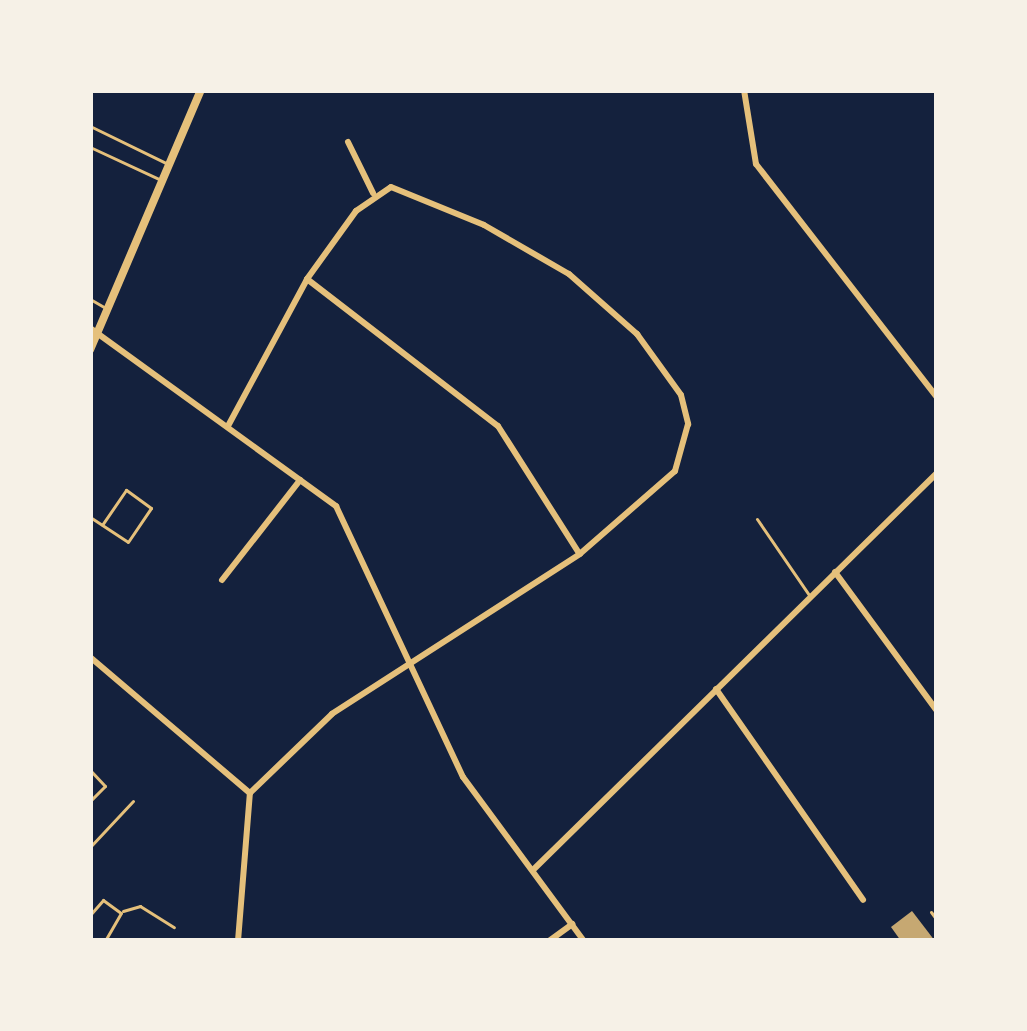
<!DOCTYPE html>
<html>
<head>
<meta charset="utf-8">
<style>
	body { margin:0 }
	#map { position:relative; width:1027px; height:1031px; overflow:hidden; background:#14213d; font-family:"Archivo Narrow",sans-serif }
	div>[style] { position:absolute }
	.building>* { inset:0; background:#c6a872 }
	.service>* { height:3px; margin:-1.5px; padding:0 1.5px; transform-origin:1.5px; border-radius:1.5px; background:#e5c07b }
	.minor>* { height:6px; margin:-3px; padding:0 3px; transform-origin:3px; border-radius:3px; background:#e5c07b }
	.secondary>* { height:8px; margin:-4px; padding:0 4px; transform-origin:4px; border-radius:4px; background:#e5c07b }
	span { translate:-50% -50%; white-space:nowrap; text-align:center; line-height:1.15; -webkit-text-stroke:12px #f6f1e7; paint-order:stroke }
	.frame { position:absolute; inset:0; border:93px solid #f6f1e7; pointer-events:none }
</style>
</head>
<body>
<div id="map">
	<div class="building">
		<div style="clip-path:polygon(912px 911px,935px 941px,901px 941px,891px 927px)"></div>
	</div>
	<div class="service">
		<div style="left:90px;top:126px;width:87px;rotate:26deg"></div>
		<div style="left:90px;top:147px;width:78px;rotate:24.9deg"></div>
		<div style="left:90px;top:299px;width:16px;rotate:30deg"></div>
		<div style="left:90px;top:517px;width:45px;rotate:33.3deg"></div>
		<div style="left:128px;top:542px;width:41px;rotate:-55.9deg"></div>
		<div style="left:151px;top:508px;width:31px;rotate:-144deg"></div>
		<div style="left:126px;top:490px;width:42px;rotate:124.4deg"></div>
		<div style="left:757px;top:519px;width:92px;rotate:55.6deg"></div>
		<div style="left:90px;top:770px;width:22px;rotate:47deg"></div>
		<div style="left:105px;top:786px;width:21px;rotate:135deg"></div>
		<div style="left:90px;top:847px;width:63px;rotate:-46.9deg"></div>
		<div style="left:123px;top:911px;width:18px;rotate:-16deg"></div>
		<div style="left:140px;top:906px;width:40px;rotate:32deg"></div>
		<div style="left:931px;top:912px;width:10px;rotate:53deg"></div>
		<div style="left:90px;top:915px;width:20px;rotate:-49deg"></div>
		<div style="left:103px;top:900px;width:22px;rotate:36deg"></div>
		<div style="left:121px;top:913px;width:32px;rotate:120deg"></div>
		<div style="left:885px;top:941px;width:10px"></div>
	</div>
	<div class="minor">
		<div style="left:744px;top:90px;width:75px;rotate:80.8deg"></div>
		<div style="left:756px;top:164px;width:295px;rotate:52.2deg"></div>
		<div style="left:348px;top:142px;width:57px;rotate:63.9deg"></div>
		<div style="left:307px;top:279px;width:241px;rotate:37.6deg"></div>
		<div style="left:498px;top:426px;width:151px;rotate:57.5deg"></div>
		<div style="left:90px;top:328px;width:304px;rotate:35.9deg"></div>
		<div style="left:336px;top:506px;width:299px;rotate:64.9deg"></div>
		<div style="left:463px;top:777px;width:204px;rotate:53.6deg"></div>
		<div style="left:228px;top:426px;width:167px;rotate:-61.7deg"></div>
		<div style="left:307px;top:279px;width:84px;rotate:-54.2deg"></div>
		<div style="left:356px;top:211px;width:42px;rotate:-34.4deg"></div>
		<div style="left:391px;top:187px;width:100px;rotate:22.2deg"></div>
		<div style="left:484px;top:225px;width:98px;rotate:30deg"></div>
		<div style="left:569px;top:274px;width:91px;rotate:41.4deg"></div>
		<div style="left:637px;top:334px;width:75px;rotate:54.2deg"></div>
		<div style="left:681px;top:395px;width:30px;rotate:76deg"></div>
		<div style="left:688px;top:424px;width:49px;rotate:105.5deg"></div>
		<div style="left:675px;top:471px;width:126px;rotate:138.9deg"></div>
		<div style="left:580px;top:554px;width:295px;rotate:147.2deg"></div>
		<div style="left:332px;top:714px;width:114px;rotate:136.1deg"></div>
		<div style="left:835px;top:572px;width:172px;rotate:53.7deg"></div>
		<div style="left:222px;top:580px;width:127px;rotate:-52deg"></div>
		<div style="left:90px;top:657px;width:210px;rotate:40.4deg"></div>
		<div style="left:716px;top:689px;width:257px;rotate:55.1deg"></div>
		<div style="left:534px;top:869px;width:565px;rotate:-44.5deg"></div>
		<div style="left:238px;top:941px;width:148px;rotate:-85.4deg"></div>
		<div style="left:549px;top:941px;width:29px;rotate:-36deg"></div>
	</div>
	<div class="secondary">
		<div style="left:90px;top:350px;width:283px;rotate:-66.9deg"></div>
	</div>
	<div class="frame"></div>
</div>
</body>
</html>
